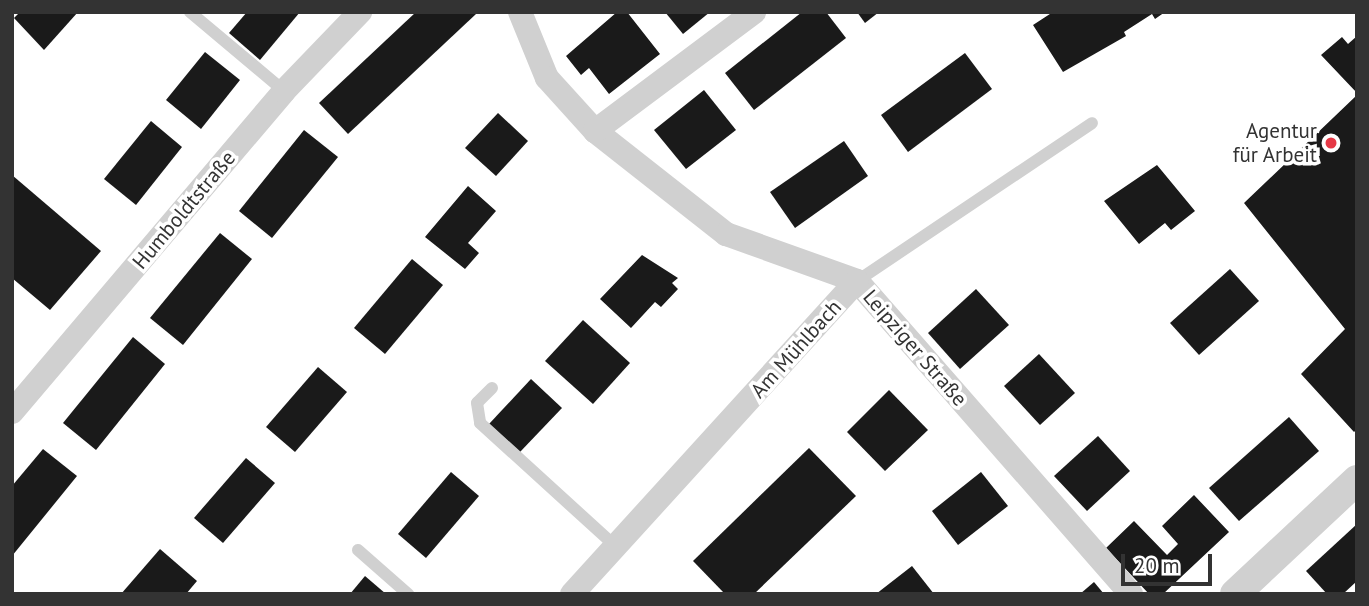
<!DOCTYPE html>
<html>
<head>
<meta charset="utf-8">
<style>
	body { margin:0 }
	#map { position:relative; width:1369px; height:606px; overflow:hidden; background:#fff; font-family:"PT Sans",sans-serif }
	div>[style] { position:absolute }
	.building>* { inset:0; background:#1a1a1a }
	.service>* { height:12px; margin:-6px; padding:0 6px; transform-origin:6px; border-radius:6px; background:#d0d0d0 }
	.minor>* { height:24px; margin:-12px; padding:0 12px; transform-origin:12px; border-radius:12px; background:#d0d0d0 }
	.tertiary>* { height:30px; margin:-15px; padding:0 15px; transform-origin:15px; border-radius:15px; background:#d0d0d0 }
	.dots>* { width:19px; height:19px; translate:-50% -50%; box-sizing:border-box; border:4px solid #fff; border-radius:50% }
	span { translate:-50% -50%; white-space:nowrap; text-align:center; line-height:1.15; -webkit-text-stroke:7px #fff; paint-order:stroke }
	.poi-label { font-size:21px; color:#333 }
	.right { translate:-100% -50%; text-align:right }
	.street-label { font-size:21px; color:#333 }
	.frame { position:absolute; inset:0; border:14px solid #333; pointer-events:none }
	.scale { position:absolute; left:1121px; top:554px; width:91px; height:32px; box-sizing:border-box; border:4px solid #333; border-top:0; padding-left:9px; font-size:21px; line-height:24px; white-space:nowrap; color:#333; -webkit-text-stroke:5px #fff; paint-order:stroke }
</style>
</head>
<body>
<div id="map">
	<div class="building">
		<div style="clip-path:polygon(20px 12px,78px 12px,44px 50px,14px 18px)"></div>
		<div style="clip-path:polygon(247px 12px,300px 12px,260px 60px,229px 33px)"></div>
		<div style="clip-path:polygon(416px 12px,476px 14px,348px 134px,319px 103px)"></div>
		<div style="clip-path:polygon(617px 12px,627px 12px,660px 54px,609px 94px,589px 68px,581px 75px,566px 56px)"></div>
		<div style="clip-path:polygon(665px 12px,710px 12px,683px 34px)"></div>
		<div style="clip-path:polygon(802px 12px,826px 12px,846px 38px,754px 110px,725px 73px)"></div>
		<div style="clip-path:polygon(857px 12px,879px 12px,865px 23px)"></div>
		<div style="clip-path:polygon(1053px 12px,1165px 12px,1155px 19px,1152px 14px,1124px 32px,1126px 36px,1063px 72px,1033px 25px)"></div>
		<div style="clip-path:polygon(1357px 36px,1357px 93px,1321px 55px,1342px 37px,1348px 44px)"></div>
		<div style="clip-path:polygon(205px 52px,240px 80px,201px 129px,166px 100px)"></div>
		<div style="clip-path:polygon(965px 53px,992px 89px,908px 152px,881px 115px)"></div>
		<div style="clip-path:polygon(704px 90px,736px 130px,686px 169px,654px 130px)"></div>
		<div style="clip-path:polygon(1357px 95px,1357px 429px,1354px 432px,1301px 374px,1345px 329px,1244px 203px)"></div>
		<div style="clip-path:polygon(498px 113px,528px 141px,496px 176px,465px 148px)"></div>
		<div style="clip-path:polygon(151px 121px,182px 147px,136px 205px,104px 179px)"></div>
		<div style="clip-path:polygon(304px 130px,338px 157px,272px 238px,239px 211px)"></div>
		<div style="clip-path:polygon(844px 141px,868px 176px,795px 228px,770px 192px)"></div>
		<div style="clip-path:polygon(1157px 165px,1195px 211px,1171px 230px,1165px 223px,1139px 244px,1104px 201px)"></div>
		<div style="clip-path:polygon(12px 175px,101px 251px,50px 310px,12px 278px)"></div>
		<div style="clip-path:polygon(468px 186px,496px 211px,468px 243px,479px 253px,465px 269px,425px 237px)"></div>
		<div style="clip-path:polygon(220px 233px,252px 259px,183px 345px,150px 318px)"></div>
		<div style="clip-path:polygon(642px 255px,678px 278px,672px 283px,678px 289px,661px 307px,655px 302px,631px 328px,600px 299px)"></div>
		<div style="clip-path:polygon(412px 259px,443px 285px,385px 354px,354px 328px)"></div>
		<div style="clip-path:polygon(1230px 269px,1259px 301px,1199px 355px,1170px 323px)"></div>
		<div style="clip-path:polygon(976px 289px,1009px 325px,960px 369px,928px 333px)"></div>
		<div style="clip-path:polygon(583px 320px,630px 363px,593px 404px,545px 361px)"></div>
		<div style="clip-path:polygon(133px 337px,165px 364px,96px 450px,63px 423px)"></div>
		<div style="clip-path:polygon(1039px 354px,1075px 393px,1040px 425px,1004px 386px)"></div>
		<div style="clip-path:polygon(318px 367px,347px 392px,295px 452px,266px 427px)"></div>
		<div style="clip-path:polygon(531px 379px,562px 408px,520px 452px,489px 424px)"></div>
		<div style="clip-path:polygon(889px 390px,928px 430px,885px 471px,847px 432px)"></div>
		<div style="clip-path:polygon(1289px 417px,1319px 451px,1239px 521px,1209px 488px)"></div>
		<div style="clip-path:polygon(1098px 436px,1130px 471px,1087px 511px,1054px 476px)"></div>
		<div style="clip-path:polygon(809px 448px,856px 496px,754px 594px,725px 594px,693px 561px)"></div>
		<div style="clip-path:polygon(43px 449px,77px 476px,12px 556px,12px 486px)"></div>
		<div style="clip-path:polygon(246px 458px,275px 483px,223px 543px,194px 518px)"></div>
		<div style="clip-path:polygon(451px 472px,479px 496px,426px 558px,398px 534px)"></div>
		<div style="clip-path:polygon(981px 472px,1008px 506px,958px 545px,932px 511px)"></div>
		<div style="clip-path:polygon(1194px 495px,1229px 532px,1163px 594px,1149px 594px,1106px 548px,1134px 521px,1167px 555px,1178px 544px,1162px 526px)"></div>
		<div style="clip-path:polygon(1357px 524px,1357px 581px,1343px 594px,1327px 594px,1306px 571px)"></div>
		<div style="clip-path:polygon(160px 549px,197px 581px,186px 594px,121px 594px)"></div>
		<div style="clip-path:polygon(912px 566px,934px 594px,876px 594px)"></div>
		<div style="clip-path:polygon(365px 576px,386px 594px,350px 594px)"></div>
		<div style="clip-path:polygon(1094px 582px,1104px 594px,1080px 594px)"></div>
	</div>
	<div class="service">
		<div style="left:190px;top:12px;width:123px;rotate:40deg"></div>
		<div style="left:857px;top:281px;width:283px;rotate:-33.9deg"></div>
		<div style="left:492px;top:388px;width:21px;rotate:135deg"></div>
		<div style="left:477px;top:403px;width:20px;rotate:81deg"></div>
		<div style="left:480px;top:423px;width:183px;rotate:42.3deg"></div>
		<div style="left:358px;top:550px;width:67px;rotate:41.3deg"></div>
	</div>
	<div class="minor">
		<div style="left:520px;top:12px;width:71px;rotate:67.8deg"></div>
		<div style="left:547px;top:78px;width:72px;rotate:47.8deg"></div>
		<div style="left:595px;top:131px;width:167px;rotate:38.2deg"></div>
		<div style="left:726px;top:234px;width:139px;rotate:19.7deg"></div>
		<div style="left:857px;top:281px;width:416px;rotate:48.8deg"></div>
		<div style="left:595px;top:131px;width:199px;rotate:-36.8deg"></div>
		<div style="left:12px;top:412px;width:421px;rotate:-49.7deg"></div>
		<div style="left:284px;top:91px;width:110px;rotate:-46.1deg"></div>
		<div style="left:572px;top:594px;width:423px;rotate:-47.7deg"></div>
	</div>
	<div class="tertiary">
		<div style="left:1235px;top:594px;width:167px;rotate:-43.1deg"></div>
	</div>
	<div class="dots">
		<div style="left:1331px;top:143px;background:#e63946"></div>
	</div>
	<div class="poi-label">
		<span class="right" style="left:1317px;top:143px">Agentur<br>für Arbeit</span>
	</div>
	<div class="street-label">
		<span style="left:184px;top:210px;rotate:-50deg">Humboldtstraße</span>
		<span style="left:915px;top:348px;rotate:49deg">Leipziger Straße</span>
		<span style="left:796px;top:349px;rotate:-48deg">Am Mühlbach</span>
	</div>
	<div class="frame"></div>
	<div class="scale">20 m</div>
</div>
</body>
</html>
